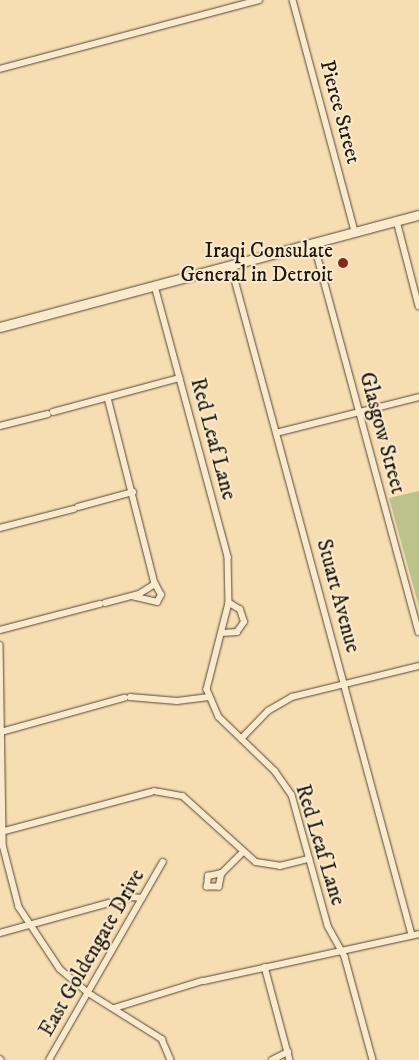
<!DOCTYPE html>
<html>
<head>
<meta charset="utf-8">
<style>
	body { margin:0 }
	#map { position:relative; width:419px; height:1060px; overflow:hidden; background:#f6deb2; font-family:"IM FELL DW Pica",serif }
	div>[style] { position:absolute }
	.green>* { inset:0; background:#bdc18b }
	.roads { filter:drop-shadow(0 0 1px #554735) drop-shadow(0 0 1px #554735) }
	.street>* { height:5.5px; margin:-2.75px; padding:0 2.75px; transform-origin:2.75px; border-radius:2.75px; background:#f9eacd }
	.secondary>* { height:9px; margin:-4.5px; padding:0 4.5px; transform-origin:4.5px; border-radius:4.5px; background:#f9eacd }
	.dots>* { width:14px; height:14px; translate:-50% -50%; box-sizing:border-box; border:2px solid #f9eacd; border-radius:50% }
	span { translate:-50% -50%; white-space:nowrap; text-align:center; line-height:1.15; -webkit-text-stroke:4px #f9eacd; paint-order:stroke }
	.street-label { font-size:21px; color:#1f150b }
	.poi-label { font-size:21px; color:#1f150b }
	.right { translate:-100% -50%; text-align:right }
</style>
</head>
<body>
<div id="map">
	<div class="green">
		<div style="clip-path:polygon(419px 491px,419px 607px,389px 498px)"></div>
	</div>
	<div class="roads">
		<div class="street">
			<div style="left:293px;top:0;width:240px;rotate:75deg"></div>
			<div style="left:0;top:69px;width:268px;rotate:-14.9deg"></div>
			<div style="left:397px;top:221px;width:88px;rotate:75.5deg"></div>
			<div style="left:314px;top:243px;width:403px;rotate:74.9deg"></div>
			<div style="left:231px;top:265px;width:694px;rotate:74.88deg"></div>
			<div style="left:155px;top:286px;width:281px;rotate:74.9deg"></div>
			<div style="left:228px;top:557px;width:46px;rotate:88.8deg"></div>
			<div style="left:229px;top:603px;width:89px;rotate:104.3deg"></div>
			<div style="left:207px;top:689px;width:30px;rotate:67deg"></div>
			<div style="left:219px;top:717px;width:78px;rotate:44deg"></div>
			<div style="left:275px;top:771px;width:29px;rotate:55deg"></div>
			<div style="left:292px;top:795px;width:136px;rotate:74.6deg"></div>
			<div style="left:328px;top:926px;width:35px;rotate:61deg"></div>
			<div style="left:345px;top:957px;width:107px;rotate:74.8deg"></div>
			<div style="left:108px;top:398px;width:192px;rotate:75.8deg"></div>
			<div style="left:53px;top:412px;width:131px;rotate:-15deg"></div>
			<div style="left:0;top:426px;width:49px;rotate:-14deg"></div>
			<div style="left:276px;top:433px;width:147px;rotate:-14.1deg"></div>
			<div style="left:78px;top:507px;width:57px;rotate:-15.3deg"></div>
			<div style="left:0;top:528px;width:76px;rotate:-14.4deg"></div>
			<div style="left:132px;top:596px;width:26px;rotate:13deg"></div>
			<div style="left:157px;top:602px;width:8px;rotate:-60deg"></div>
			<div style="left:161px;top:595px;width:13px;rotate:-119deg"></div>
			<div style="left:105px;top:603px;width:35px;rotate:-15deg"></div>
			<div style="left:139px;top:594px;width:19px;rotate:-32deg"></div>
			<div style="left:0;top:630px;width:103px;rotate:-14.6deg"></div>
			<div style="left:222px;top:633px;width:15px;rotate:-4deg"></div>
			<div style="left:237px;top:632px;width:12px;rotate:-55deg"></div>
			<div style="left:244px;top:622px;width:13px;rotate:-108deg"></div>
			<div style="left:240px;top:610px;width:13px;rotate:-148deg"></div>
			<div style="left:0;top:645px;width:200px;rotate:89.1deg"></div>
			<div style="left:3px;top:845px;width:64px;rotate:75.5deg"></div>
			<div style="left:19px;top:907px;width:74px;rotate:56.5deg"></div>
			<div style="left:60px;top:969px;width:35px;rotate:40deg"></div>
			<div style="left:87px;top:992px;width:89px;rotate:32.1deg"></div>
			<div style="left:162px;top:1039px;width:23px;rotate:67deg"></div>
			<div style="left:130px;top:697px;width:47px;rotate:4.9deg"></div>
			<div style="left:177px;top:701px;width:32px;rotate:-7deg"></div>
			<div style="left:1px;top:732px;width:128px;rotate:-15.5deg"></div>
			<div style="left:241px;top:739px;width:39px;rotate:-46deg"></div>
			<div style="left:268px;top:711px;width:28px;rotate:-30deg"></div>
			<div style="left:292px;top:697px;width:131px;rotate:-13.7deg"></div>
			<div style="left:154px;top:791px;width:29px;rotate:10deg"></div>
			<div style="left:183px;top:796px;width:98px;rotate:42.1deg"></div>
			<div style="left:256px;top:862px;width:24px;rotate:9deg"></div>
			<div style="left:280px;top:866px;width:30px;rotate:-14deg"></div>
			<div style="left:1px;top:832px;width:155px;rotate:-14.9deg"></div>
			<div style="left:222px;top:873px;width:14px;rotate:102deg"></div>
			<div style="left:219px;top:887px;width:12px;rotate:180deg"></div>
			<div style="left:207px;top:887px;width:11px;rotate:-85deg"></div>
			<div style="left:208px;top:876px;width:14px;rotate:-12deg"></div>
			<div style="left:222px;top:873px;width:28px;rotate:-45deg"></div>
			<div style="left:0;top:933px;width:136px;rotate:-15.4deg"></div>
			<div style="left:131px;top:897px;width:11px;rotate:5deg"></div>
			<div style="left:265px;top:967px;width:96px;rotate:75deg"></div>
			<div style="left:204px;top:981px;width:220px;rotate:-12.3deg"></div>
			<div style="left:115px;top:1008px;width:91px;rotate:-17.2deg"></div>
			<div style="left:0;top:1059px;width:1px;rotate:45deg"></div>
			<div style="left:49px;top:1060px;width:228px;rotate:-60.1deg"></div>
			<div style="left:272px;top:1060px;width:18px;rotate:-27deg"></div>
		</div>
		<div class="secondary">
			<div style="left:0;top:327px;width:434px;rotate:-15deg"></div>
		</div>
	</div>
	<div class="dots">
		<div style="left:343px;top:263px;background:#8f2418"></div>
	</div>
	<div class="street-label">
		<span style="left:340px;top:112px;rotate:75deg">Pierce Street</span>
		<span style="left:382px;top:433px;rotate:75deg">Glasgow Street</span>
		<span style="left:213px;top:439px;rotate:75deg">Red Leaf Lane</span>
		<span style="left:338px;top:596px;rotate:75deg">Stuart Avenue</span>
		<span style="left:320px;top:845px;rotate:73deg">Red Leaf Lane</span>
		<span style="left:92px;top:953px;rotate:-60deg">East Goldengate Drive</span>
	</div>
	<div class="poi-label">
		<span class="right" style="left:333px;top:263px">Iraqi Consulate<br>General in Detroit</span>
	</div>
</div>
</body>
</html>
